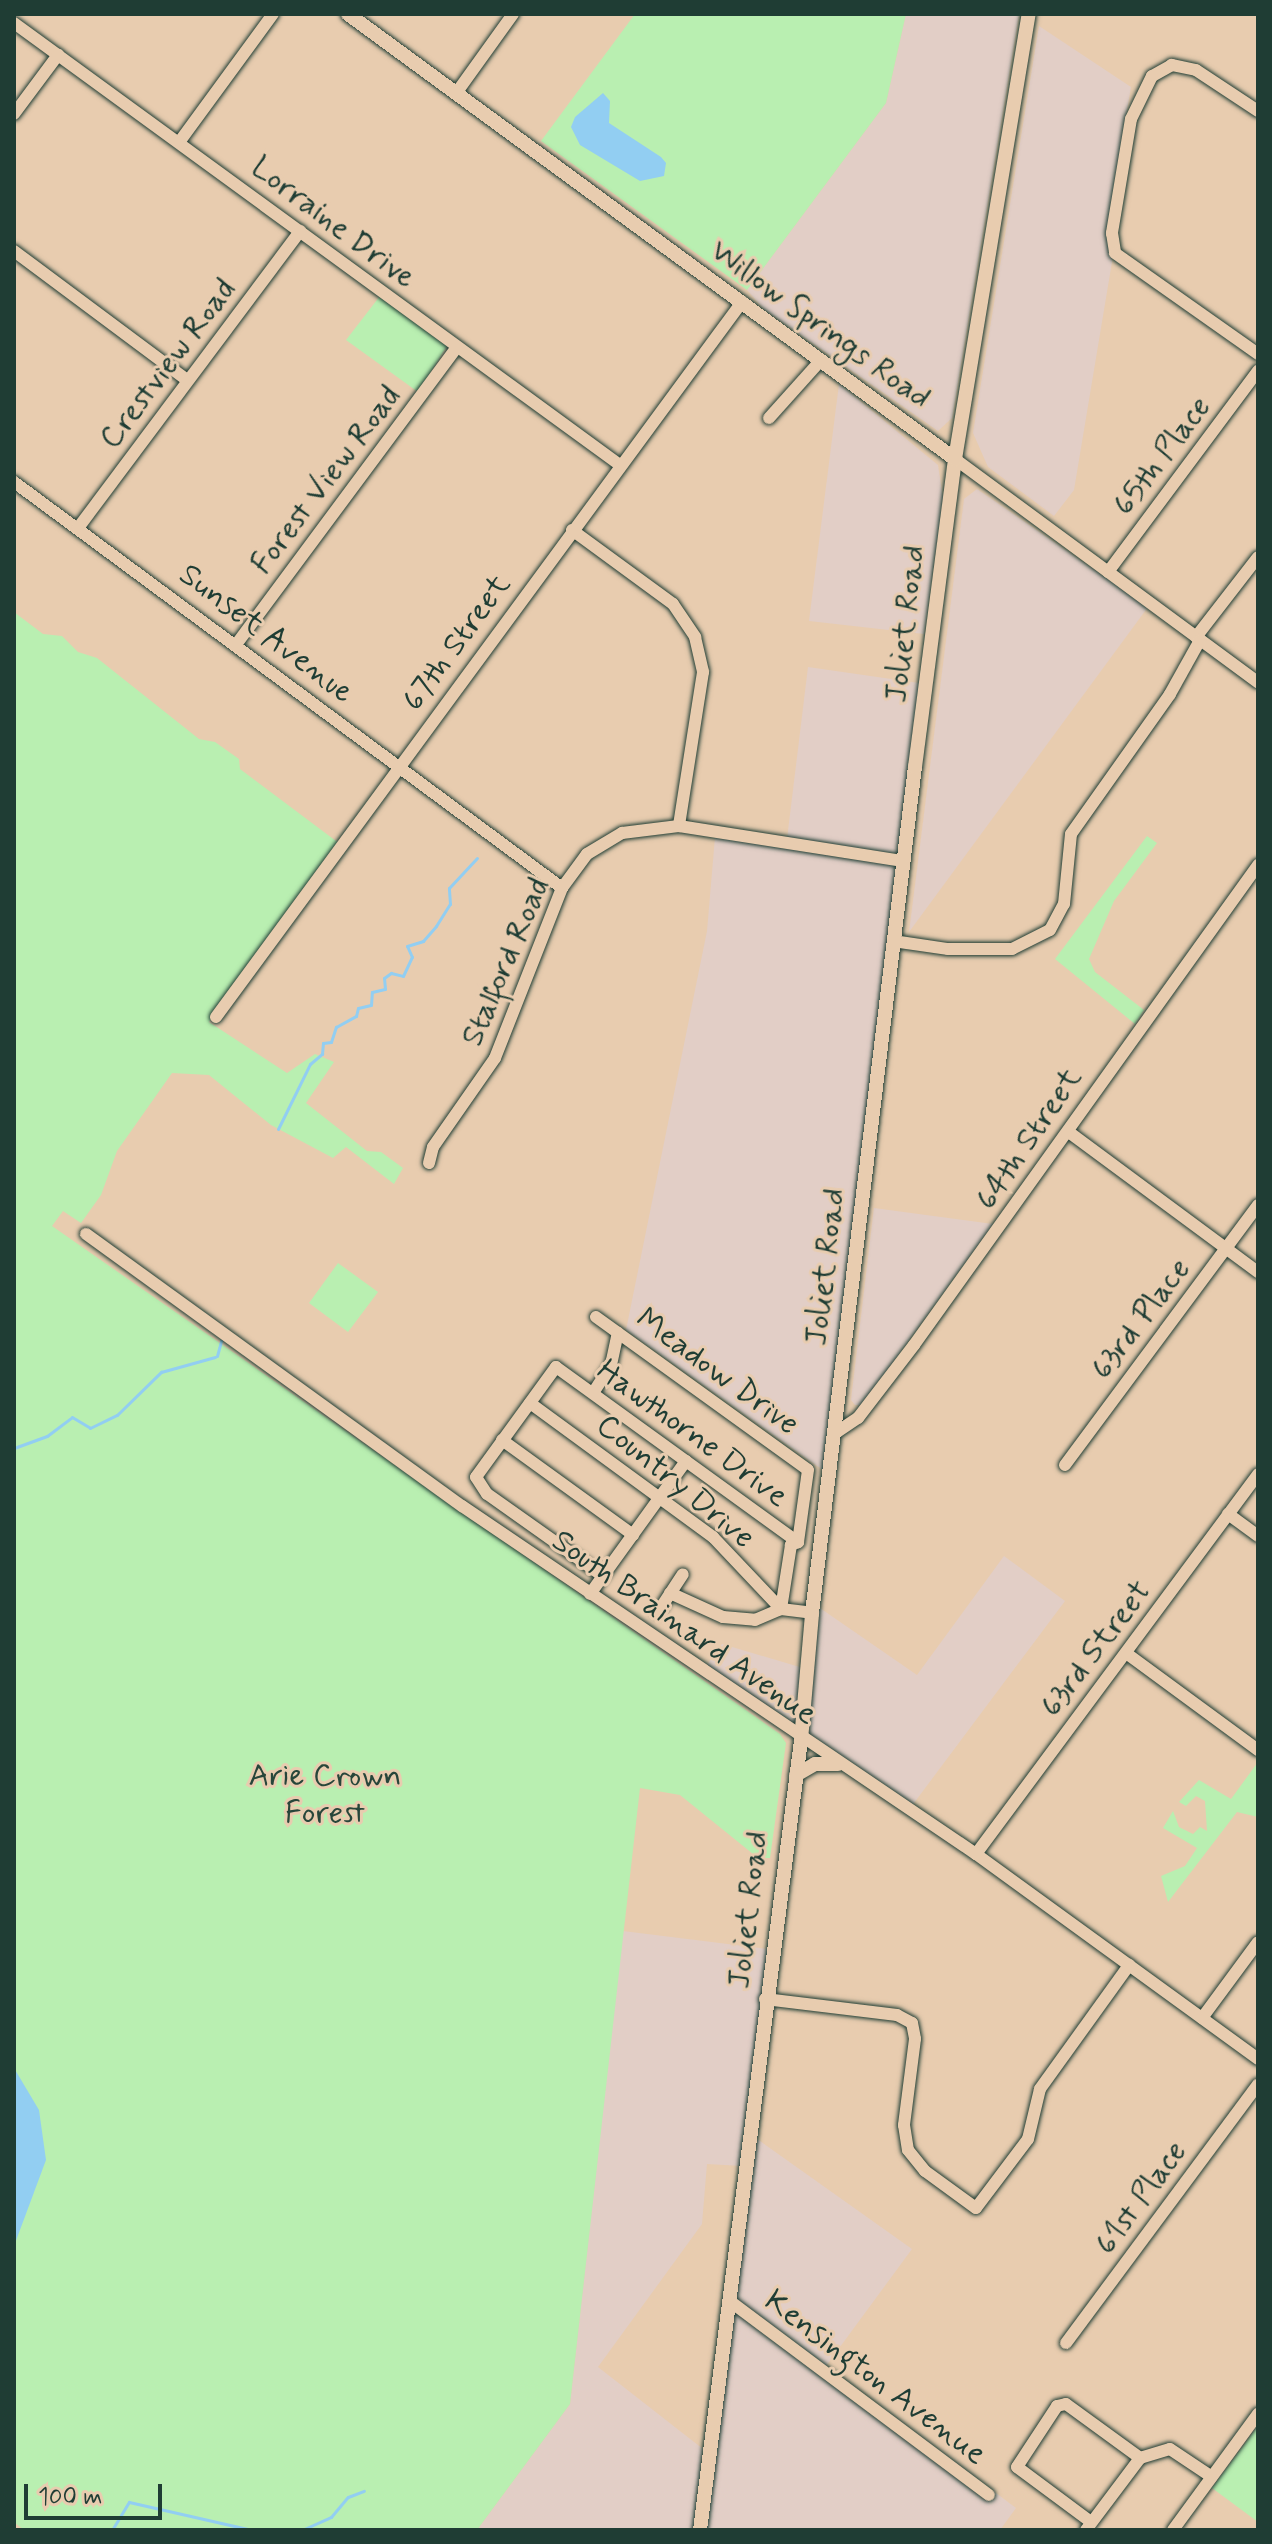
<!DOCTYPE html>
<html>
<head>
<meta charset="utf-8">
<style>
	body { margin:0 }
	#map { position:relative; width:1272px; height:2544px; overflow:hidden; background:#e8ccaf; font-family:Mynerve,sans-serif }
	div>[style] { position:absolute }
	.built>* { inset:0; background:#e2cec6 }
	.green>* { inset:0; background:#b9efb1 }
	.water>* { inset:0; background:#92cef2 }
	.stream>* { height:3px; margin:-1.5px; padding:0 1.5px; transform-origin:1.5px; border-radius:1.5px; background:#92cef2 }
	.roads { filter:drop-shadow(0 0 2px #1f3d34) drop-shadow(0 0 2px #1f3d34) }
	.minor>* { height:12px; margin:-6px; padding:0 6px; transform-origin:6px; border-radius:6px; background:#e8ccaf }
	.major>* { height:14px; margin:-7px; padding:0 7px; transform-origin:7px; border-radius:7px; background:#e8ccaf }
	span { translate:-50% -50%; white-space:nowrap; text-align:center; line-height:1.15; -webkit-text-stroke:6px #e8ccaf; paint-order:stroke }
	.street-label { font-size:32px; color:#1f3d34 }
	.park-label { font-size:32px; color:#27463a }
	.frame { position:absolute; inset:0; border:16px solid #1f3d34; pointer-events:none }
	.scale { position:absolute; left:24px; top:2484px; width:138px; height:36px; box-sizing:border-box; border:4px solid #1f3d34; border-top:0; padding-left:10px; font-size:24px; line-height:28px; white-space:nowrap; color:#1f3d34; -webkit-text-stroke:6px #e8ccaf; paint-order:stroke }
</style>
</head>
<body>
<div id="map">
	<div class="built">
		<div style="clip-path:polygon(906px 14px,1019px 14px,952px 418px,938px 431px,764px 309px,747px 290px,886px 103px)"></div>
		<div style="clip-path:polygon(1039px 26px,1131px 87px,1110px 208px,1112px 262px,1074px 490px,1054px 516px,988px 467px,973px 433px)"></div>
		<div style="clip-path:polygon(839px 384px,938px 465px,943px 498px,924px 634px,809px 621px)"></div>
		<div style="clip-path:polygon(977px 489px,1148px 607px,909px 932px,964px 499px)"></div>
		<div style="clip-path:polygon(808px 667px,919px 683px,898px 854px,787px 839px)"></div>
		<div style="clip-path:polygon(715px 837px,898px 865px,823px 1470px,626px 1330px,707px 931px)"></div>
		<div style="clip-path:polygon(874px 1208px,993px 1224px,862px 1405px,855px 1405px,851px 1400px)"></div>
		<div style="clip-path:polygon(1004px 1556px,1065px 1601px,911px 1807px,804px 1740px,817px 1606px,917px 1675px)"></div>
		<div style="clip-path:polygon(722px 1644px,803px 1668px,799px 1736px,704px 1669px)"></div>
		<div style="clip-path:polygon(623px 1931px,768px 1949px,742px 2166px,707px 2164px,702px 2224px,598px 2367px,703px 2449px,693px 2530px,477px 2530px,570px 2404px)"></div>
		<div style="clip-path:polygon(753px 2136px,912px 2249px,826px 2366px,1016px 2508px,1000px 2530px,702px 2530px)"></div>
	</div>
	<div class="green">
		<div style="clip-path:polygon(635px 14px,906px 14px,886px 103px,747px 290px,541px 141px)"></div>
		<div style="clip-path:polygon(380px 296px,447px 346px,418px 392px,346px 340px)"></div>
		<div style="clip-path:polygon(14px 612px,43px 634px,62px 636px,78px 652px,97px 658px,199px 739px,215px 742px,239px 759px,240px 769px,340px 844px,209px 1022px,287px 1073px,315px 1054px,334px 1062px,306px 1103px,367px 1151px,381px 1152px,403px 1168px,394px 1184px,346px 1147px,333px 1158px,271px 1125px,209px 1075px,172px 1073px,117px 1151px,101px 1195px,81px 1223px,63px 1211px,52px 1226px,780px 1734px,786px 1743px,770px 1858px,758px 1858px,680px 1795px,640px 1788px,570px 2404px,477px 2530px,24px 2530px,14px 2522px)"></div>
		<div style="clip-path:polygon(1147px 836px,1157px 843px,1114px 901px,1089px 959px,1095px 972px,1144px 1010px,1135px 1024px,1055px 959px)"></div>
		<div style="clip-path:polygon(338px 1263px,378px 1292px,348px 1332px,309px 1303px)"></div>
		<div style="clip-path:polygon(1258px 1762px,1258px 1817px,1237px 1812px,1168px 1902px,1161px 1876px,1185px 1866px,1197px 1848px,1163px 1828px,1173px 1811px,1179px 1827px,1193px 1834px,1200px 1827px,1207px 1831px,1205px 1801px,1196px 1796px,1186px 1806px,1179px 1802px,1199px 1780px,1231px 1799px)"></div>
		<div style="clip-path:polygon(1258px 2426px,1258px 2522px,1212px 2488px)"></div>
	</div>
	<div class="water">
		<div style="clip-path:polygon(603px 93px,610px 101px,609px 123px,661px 157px,666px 163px,664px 176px,640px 181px,580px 145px,571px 127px,575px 117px)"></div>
		<div style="clip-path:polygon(14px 2068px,39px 2110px,46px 2160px,14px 2246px)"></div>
	</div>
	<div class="stream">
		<div style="left:278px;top:1129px;width:72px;rotate:-63.8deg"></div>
		<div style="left:310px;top:1064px;width:16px;rotate:-40deg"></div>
		<div style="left:322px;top:1054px;width:11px;rotate:-85deg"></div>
		<div style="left:323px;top:1043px;width:8px;rotate:-7deg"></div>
		<div style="left:331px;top:1042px;width:16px;rotate:-72deg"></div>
		<div style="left:336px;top:1027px;width:23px;rotate:-29deg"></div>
		<div style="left:356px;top:1016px;width:8px;rotate:-76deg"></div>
		<div style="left:358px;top:1008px;width:13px;rotate:-13deg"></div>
		<div style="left:371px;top:1005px;width:13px;rotate:-86deg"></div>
		<div style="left:372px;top:992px;width:13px;rotate:-13deg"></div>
		<div style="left:385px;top:989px;width:11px;rotate:-95deg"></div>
		<div style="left:384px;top:978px;width:9px;rotate:-36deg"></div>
		<div style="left:391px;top:973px;width:12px;rotate:14deg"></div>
		<div style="left:403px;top:976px;width:21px;rotate:-65deg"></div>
		<div style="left:412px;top:957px;width:12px;rotate:-114deg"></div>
		<div style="left:407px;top:946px;width:17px;rotate:-17deg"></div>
		<div style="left:423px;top:941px;width:20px;rotate:-49deg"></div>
		<div style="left:436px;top:926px;width:26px;rotate:-58deg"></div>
		<div style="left:450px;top:904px;width:16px;rotate:-94deg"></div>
		<div style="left:449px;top:888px;width:41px;rotate:-47deg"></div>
		<div style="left:217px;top:1356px;width:16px;rotate:-75deg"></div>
		<div style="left:14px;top:1448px;width:35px;rotate:-20deg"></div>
		<div style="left:47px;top:1436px;width:31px;rotate:-37deg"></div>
		<div style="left:72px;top:1417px;width:21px;rotate:31deg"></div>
		<div style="left:90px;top:1428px;width:30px;rotate:-26deg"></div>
		<div style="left:117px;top:1415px;width:62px;rotate:-44.3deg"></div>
		<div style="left:161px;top:1372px;width:56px;rotate:-15.5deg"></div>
		<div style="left:112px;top:2530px;width:33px;rotate:-59deg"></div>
		<div style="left:129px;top:2502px;width:126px;rotate:12.8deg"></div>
		<div style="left:302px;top:2530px;width:32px;rotate:-24deg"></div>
		<div style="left:331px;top:2517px;width:26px;rotate:-50deg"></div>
		<div style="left:348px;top:2497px;width:17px;rotate:-21deg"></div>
	</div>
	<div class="roads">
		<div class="minor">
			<div style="left:14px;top:23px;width:750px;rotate:36.11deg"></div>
			<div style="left:457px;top:92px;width:96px;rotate:-54.3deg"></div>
			<div style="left:1258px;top:111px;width:74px;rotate:-146.5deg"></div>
			<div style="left:1196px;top:70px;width:25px;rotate:-168deg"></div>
			<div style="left:1172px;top:65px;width:23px;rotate:151deg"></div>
			<div style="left:1152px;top:76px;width:48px;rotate:116deg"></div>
			<div style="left:1131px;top:119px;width:116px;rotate:99.5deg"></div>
			<div style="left:1112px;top:233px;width:20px;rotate:81deg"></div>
			<div style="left:1115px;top:253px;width:175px;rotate:35.2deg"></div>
			<div style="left:14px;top:114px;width:74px;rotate:-53.3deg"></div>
			<div style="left:180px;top:141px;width:157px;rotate:-53.8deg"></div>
			<div style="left:14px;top:251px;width:216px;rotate:36.7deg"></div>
			<div style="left:769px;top:418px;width:78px;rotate:-48.1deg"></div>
			<div style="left:955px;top:459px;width:376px;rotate:36.4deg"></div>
			<div style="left:14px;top:482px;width:682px;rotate:36.53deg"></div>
			<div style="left:78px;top:528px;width:371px;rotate:-53.2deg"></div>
			<div style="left:572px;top:530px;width:125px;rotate:36.2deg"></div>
			<div style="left:673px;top:604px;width:40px;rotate:56deg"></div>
			<div style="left:695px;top:637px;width:36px;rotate:77deg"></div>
			<div style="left:703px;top:672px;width:156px;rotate:98.9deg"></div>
			<div style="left:1108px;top:572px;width:251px;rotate:-53.3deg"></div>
			<div style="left:1196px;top:637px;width:101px;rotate:-52.2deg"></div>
			<div style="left:238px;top:642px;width:366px;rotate:-53.4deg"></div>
			<div style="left:893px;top:941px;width:56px;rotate:8.3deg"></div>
			<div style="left:948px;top:949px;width:64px"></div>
			<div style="left:1012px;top:949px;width:42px;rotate:-26.6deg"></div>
			<div style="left:1050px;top:930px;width:30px;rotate:-62deg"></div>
			<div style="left:1064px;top:904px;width:70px;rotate:-84.3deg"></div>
			<div style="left:1071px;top:834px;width:171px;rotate:-54.7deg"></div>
			<div style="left:1170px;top:694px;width:62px;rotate:-60.9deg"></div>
			<div style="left:216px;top:1017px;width:888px;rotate:-53.66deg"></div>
			<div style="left:1070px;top:1133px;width:234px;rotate:36.5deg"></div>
			<div style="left:429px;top:1163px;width:16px;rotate:-76deg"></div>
			<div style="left:433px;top:1147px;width:108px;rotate:-55.1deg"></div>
			<div style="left:495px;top:1058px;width:183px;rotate:-68.5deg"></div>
			<div style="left:562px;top:888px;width:42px;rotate:-53.7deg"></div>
			<div style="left:587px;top:854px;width:41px;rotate:-31deg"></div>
			<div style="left:622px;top:833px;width:57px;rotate:-7deg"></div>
			<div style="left:679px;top:826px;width:227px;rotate:8.9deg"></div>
			<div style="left:86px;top:1234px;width:464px;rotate:35.9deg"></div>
			<div style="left:462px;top:1506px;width:621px;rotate:34.1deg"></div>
			<div style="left:976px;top:1854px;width:349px;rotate:36deg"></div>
			<div style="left:596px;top:1317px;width:261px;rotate:35.8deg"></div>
			<div style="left:808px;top:1470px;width:73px;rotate:97.9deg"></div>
			<div style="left:798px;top:1542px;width:8px;rotate:157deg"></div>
			<div style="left:791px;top:1545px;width:65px;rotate:98.9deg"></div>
			<div style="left:593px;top:1393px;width:33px;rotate:-57deg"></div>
			<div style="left:611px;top:1365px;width:33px;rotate:-78deg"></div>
			<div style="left:530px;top:1403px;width:227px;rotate:36.2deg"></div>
			<div style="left:713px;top:1537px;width:99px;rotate:46.6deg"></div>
			<div style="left:834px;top:1434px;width:29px;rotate:-34deg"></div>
			<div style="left:858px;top:1418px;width:92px;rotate:-52.5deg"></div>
			<div style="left:914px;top:1345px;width:591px;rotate:-54.37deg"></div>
			<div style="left:502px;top:1440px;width:162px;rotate:35.9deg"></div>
			<div style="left:1065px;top:1465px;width:324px;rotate:-53.4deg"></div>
			<div style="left:1228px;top:1514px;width:37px;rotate:36deg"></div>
			<div style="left:603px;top:1576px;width:142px;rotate:-144.7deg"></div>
			<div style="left:487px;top:1494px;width:20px;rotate:-123deg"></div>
			<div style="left:476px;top:1477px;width:136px;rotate:-54deg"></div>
			<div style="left:556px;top:1367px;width:299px;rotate:35.9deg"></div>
			<div style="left:670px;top:1593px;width:58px;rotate:24.4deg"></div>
			<div style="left:723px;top:1617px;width:32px;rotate:5deg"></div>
			<div style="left:755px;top:1620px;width:28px;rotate:-23deg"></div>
			<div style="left:781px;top:1609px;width:31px;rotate:7deg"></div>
			<div style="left:590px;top:1594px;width:164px;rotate:-54.2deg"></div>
			<div style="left:658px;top:1612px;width:45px;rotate:-56.7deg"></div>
			<div style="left:1126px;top:1653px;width:164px;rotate:36.3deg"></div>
			<div style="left:976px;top:1854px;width:473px;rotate:-53.4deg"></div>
			<div style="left:765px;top:1999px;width:133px;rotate:6.9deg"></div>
			<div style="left:897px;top:2015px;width:17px;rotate:28deg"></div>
			<div style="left:912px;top:2023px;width:16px;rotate:79deg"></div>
			<div style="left:915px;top:2039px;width:87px;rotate:97.3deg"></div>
			<div style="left:904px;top:2125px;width:25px;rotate:81deg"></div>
			<div style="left:908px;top:2150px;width:27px;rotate:51deg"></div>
			<div style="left:925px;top:2171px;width:63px;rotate:36deg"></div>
			<div style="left:976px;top:2208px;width:86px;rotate:-53deg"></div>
			<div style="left:1028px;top:2139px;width:51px;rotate:-76.5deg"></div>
			<div style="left:1040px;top:2089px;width:153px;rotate:-54.3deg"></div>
			<div style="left:1202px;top:2018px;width:94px;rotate:-53.6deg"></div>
			<div style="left:731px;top:2302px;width:322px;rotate:36.8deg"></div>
			<div style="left:1066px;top:2343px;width:322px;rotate:-53.4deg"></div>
			<div style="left:1091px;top:2522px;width:92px;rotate:-143.4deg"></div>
			<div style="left:1017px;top:2467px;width:73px;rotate:-56.7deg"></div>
			<div style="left:1057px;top:2406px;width:9px;rotate:-13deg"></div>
			<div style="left:1066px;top:2404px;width:92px;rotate:36.1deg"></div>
			<div style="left:1086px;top:2530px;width:90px;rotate:-53.1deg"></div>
			<div style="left:1140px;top:2458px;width:31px;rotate:-17deg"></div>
			<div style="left:1170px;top:2449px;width:50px;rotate:33.7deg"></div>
			<div style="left:1173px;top:2530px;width:144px;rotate:-53.8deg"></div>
		</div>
		<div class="major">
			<div style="left:348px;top:14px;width:753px;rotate:36.25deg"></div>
			<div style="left:796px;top:1775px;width:22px;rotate:-30deg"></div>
			<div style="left:815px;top:1764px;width:23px"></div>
			<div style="left:700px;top:2530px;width:796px;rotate:-82.71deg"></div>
			<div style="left:801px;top:1740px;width:127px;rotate:-85deg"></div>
			<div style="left:812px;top:1613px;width:852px;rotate:-83.06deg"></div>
			<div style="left:915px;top:767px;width:311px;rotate:-82.6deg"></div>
			<div style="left:955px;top:459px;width:451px;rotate:-80.6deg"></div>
		</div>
	</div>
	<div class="street-label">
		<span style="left:333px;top:223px;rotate:37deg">Lorraine Drive</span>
		<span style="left:820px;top:325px;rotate:36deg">Willow Springs Road</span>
		<span style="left:168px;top:364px;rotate:-53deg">Crestview Road</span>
		<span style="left:1162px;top:456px;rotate:-53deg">65th Place</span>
		<span style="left:326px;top:480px;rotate:-53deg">Forest View Road</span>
		<span style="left:906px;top:624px;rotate:-83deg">Joliet Road</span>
		<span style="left:266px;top:634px;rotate:37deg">Sunset Avenue</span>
		<span style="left:457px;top:643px;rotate:-54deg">67th Street</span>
		<span style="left:506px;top:962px;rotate:-67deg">Stalford Road</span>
		<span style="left:1029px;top:1139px;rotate:-56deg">64th Street</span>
		<span style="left:826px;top:1267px;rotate:-83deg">Joliet Road</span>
		<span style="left:1141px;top:1319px;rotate:-53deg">63rd Place</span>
		<span style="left:717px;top:1372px;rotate:36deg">Meadow Drive</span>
		<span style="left:692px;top:1434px;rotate:36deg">Hawthorne Drive</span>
		<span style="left:675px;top:1482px;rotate:39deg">Country Drive</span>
		<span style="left:684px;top:1628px;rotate:35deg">South Brainard Avenue</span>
		<span style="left:1096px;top:1649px;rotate:-53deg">63rd Street</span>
		<span style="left:749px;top:1910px;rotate:-83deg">Joliet Road</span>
		<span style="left:1141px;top:2198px;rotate:-54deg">61st Place</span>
		<span style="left:875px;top:2378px;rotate:37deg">Kensington Avenue</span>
	</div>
	<div class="park-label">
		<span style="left:325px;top:1795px">Arie Crown<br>Forest</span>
	</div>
	<div class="frame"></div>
	<div class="scale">100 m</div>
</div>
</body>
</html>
